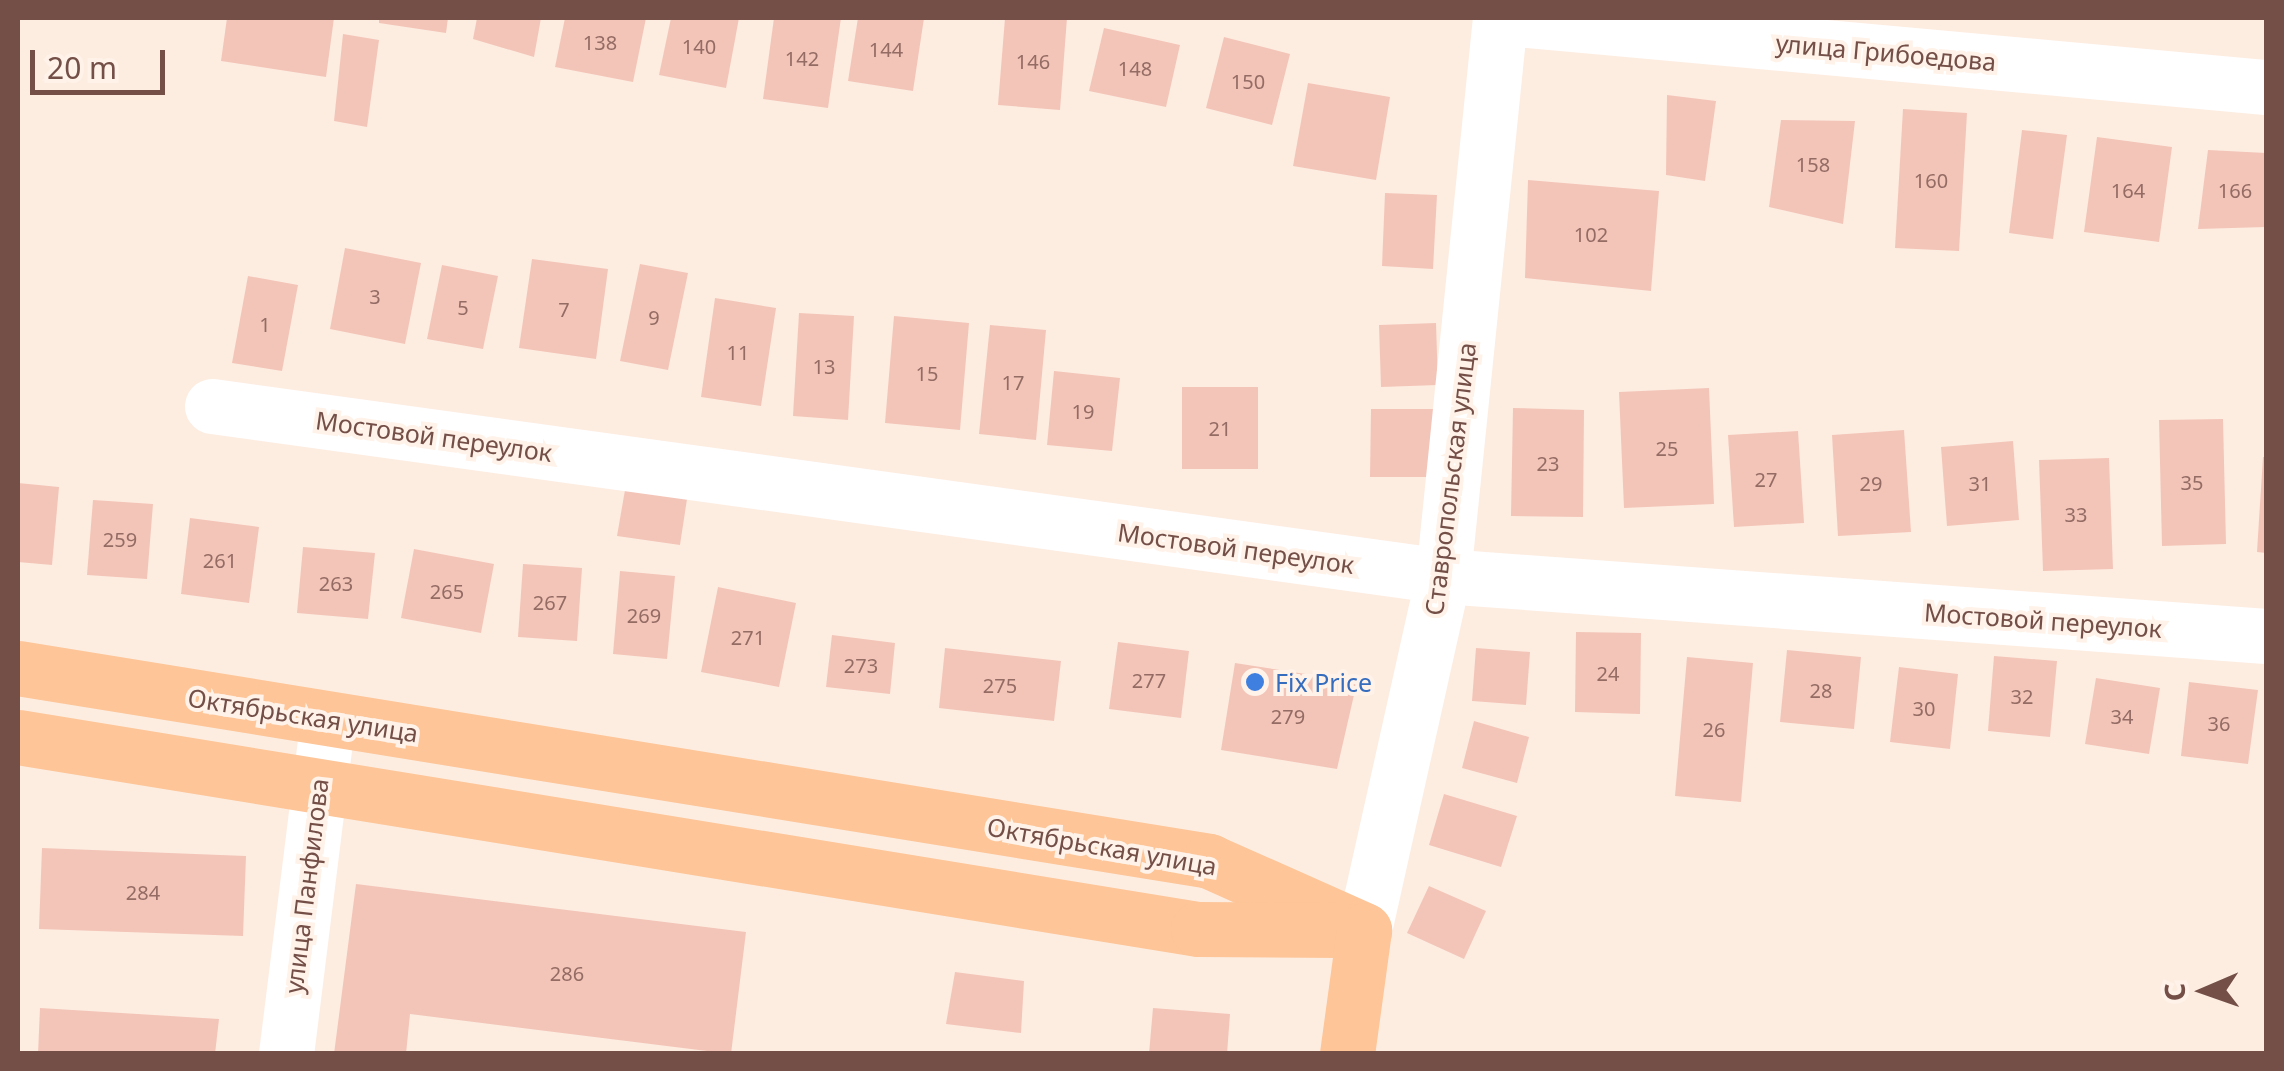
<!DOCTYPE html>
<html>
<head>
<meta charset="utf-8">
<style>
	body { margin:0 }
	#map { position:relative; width:2284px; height:1071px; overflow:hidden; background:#fdede1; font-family:"Noto Sans",sans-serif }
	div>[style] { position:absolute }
	.building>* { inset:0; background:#f3c5b8 }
	.minor>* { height:55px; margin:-27.5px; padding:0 27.5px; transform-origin:27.5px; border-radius:27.5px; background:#fff }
	.major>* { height:55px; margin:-27.5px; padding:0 27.5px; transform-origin:27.5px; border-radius:27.5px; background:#fdc598 }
	.dots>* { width:28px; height:28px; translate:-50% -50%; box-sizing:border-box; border:5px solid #fff2e8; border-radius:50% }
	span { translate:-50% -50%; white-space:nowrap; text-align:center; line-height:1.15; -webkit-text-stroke:8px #fff2e8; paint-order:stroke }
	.number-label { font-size:20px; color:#946c64 }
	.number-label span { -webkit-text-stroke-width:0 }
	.street-label { font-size:25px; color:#744f48 }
	.shop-label { font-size:25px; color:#366cbe }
	.left { translate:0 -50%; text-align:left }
	.frame { position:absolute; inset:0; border:20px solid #744f48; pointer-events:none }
	.north { position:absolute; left:2154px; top:941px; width:100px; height:100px; -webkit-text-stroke:8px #fff2e8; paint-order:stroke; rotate:268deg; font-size:28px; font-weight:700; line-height:40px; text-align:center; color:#744f48 }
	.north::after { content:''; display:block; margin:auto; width:35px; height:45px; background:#744f48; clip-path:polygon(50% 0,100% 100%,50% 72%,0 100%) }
	.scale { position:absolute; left:30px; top:50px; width:135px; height:45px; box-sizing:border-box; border:5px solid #744f48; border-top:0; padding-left:12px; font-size:30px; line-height:35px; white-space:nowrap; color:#744f48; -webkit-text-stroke:8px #fff2e8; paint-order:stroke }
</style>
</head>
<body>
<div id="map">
	<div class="building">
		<div style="clip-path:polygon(227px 18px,334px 18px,326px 77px,221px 61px)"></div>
		<div style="clip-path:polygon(379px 18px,448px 18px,446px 33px,379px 23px)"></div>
		<div style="clip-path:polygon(477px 18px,541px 18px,534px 57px,473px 39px)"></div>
		<div style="clip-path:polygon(565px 18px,646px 18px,633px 82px,555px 67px)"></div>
		<div style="clip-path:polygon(671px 18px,739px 18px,726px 88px,659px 75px)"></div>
		<div style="clip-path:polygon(774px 18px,841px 18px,828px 108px,763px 99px)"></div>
		<div style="clip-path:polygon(858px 18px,924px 18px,913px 91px,848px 81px)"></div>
		<div style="clip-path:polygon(1005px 18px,1067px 18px,1060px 110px,998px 105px)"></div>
		<div style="clip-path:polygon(1104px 28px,1180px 45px,1166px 107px,1089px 91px)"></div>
		<div style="clip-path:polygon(343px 34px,379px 40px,367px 127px,334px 121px)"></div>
		<div style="clip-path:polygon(1224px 37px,1290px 54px,1272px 125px,1206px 108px)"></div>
		<div style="clip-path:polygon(1308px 83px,1390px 97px,1376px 180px,1293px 166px)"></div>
		<div style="clip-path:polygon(1667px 95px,1716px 101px,1705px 181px,1666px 175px)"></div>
		<div style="clip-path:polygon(1903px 109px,1967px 113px,1959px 251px,1895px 248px)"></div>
		<div style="clip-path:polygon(1781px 120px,1855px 121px,1843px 224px,1769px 207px)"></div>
		<div style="clip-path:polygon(2022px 130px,2067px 135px,2053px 239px,2009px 233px)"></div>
		<div style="clip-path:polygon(2097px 137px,2172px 147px,2159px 242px,2084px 232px)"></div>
		<div style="clip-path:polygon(2208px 150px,2266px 153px,2266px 227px,2198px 229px)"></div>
		<div style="clip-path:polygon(1528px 180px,1659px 191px,1651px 291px,1525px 278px)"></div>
		<div style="clip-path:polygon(1385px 193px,1437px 195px,1433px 269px,1382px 266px)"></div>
		<div style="clip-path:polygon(345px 248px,421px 263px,405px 344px,330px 329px)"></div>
		<div style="clip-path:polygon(532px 259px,608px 269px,596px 359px,519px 348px)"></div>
		<div style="clip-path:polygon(640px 264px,688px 273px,668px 370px,620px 361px)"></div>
		<div style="clip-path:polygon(442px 265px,498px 276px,483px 349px,427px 339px)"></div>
		<div style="clip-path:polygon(248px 276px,298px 285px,282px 371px,232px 363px)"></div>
		<div style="clip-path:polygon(715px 298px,776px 308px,761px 406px,701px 397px)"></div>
		<div style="clip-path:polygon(799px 313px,854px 316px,848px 420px,793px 416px)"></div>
		<div style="clip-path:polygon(894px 316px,969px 323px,960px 430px,885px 423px)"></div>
		<div style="clip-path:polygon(1436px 323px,1438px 385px,1381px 387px,1379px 325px)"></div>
		<div style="clip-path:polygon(990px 325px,1046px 330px,1036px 440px,979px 434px)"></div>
		<div style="clip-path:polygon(1054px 371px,1120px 378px,1112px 451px,1047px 445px)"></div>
		<div style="clip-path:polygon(1182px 387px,1258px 387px,1258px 469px,1182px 469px)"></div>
		<div style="clip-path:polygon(1709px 388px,1714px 504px,1624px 508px,1619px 392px)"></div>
		<div style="clip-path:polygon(1513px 408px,1584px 410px,1583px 517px,1511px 516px)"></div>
		<div style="clip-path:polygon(1371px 409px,1440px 409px,1439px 477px,1370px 477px)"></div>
		<div style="clip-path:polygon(2223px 419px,2226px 544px,2162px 546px,2159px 420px)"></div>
		<div style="clip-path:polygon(1904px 430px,1911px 532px,1838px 536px,1832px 435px)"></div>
		<div style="clip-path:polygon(1798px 431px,1804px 523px,1734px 527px,1728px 435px)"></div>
		<div style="clip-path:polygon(2013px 441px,2019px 520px,1947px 526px,1941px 447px)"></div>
		<div style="clip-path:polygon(2263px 457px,2266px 457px,2266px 553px,2257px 552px)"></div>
		<div style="clip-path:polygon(2109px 458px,2113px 569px,2043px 571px,2039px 460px)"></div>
		<div style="clip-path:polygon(18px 483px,59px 487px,52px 565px,18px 562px)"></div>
		<div style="clip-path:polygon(625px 490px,687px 499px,680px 545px,617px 536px)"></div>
		<div style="clip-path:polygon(93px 500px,153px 504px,147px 579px,87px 575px)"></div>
		<div style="clip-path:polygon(190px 518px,259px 527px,249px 603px,181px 594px)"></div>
		<div style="clip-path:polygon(303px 547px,375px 553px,368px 619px,297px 613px)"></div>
		<div style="clip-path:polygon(414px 549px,494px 564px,481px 633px,401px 618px)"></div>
		<div style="clip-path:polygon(523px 564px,582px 568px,577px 641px,518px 637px)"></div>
		<div style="clip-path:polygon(620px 571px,675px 576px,667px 659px,613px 654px)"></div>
		<div style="clip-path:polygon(718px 587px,796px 603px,779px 687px,701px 672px)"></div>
		<div style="clip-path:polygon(1576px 632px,1641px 633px,1640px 714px,1575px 712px)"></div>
		<div style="clip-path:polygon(832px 635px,895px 643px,890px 694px,826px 687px)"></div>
		<div style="clip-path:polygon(1118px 642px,1189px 651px,1181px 718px,1109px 709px)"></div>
		<div style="clip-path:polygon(945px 648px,1061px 661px,1054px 721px,939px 708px)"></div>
		<div style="clip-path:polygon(1476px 648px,1530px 652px,1526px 705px,1472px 701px)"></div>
		<div style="clip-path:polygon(1787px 650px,1861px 657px,1854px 729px,1780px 722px)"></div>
		<div style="clip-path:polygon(1994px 656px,2057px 661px,2050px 737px,1988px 731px)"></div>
		<div style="clip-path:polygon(1687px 657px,1753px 663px,1741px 802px,1675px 796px)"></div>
		<div style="clip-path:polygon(1235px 663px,1357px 682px,1337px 769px,1221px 750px)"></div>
		<div style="clip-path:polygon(1899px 667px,1958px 674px,1950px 749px,1890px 742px)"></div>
		<div style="clip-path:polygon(2096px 678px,2160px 688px,2149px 754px,2085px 744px)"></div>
		<div style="clip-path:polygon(2189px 682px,2258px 690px,2248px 764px,2181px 756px)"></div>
		<div style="clip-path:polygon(1474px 721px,1529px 737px,1517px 783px,1462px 768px)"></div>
		<div style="clip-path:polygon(1444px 794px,1517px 816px,1501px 867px,1429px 845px)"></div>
		<div style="clip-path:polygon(42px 848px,246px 856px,243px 936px,39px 929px)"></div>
		<div style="clip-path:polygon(356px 884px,746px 932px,731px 1054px,410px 1014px,406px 1054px,334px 1054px)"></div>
		<div style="clip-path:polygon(1429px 886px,1486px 911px,1464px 959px,1407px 933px)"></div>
		<div style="clip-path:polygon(955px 972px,1024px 981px,1021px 1033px,946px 1024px)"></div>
		<div style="clip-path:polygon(40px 1008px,219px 1019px,215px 1054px,38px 1054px)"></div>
		<div style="clip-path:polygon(1153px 1008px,1230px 1014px,1227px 1054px,1149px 1054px)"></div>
	</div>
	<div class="minor">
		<div style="left:1506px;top:18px;width:763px;rotate:5.19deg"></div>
		<div style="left:212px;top:406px;width:1243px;rotate:7.86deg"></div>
		<div style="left:1443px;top:576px;width:825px;rotate:4.17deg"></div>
		<div style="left:1364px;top:930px;width:363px;rotate:-77.4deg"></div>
		<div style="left:1443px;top:576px;width:561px;rotate:-84.17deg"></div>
		<div style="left:286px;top:1054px;width:338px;rotate:-82.9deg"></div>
	</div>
	<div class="major">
		<div style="left:18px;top:668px;width:1207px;rotate:9.2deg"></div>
		<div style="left:1209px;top:861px;width:170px;rotate:24deg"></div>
		<div style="left:18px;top:737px;width:1196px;rotate:9.24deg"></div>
		<div style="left:1198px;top:929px;width:143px;rotate:0.4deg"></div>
		<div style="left:1347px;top:1054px;width:125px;rotate:-82.2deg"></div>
	</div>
	<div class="dots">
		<div style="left:1255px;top:682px;background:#3f7fe0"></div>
	</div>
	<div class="number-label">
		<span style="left:600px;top:42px">138</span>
		<span style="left:699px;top:46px">140</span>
		<span style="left:886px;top:49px">144</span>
		<span style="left:802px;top:58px">142</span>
		<span style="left:1033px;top:61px">146</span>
		<span style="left:1135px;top:68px">148</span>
		<span style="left:1248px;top:81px">150</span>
		<span style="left:1813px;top:164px">158</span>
		<span style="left:1931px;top:180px">160</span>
		<span style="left:2128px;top:190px">164</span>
		<span style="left:2235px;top:190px">166</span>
		<span style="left:1591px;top:234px">102</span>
		<span style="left:375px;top:296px">3</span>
		<span style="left:463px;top:307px">5</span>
		<span style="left:564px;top:309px">7</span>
		<span style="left:654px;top:317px">9</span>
		<span style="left:265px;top:324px">1</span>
		<span style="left:738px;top:352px">11</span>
		<span style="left:824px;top:366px">13</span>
		<span style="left:927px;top:373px">15</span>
		<span style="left:1013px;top:382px">17</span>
		<span style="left:1083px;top:411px">19</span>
		<span style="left:1220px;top:428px">21</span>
		<span style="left:1667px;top:448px">25</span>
		<span style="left:1548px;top:463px">23</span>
		<span style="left:1766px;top:479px">27</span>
		<span style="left:2192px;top:482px">35</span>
		<span style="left:1871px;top:483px">29</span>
		<span style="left:1980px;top:483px">31</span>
		<span style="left:2076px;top:514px">33</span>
		<span style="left:120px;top:539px">259</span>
		<span style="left:220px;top:560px">261</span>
		<span style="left:336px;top:583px">263</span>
		<span style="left:447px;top:591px">265</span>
		<span style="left:550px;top:602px">267</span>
		<span style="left:644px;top:615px">269</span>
		<span style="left:748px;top:637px">271</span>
		<span style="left:861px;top:665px">273</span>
		<span style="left:1608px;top:673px">24</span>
		<span style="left:1149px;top:680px">277</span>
		<span style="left:1000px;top:685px">275</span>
		<span style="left:1821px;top:690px">28</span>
		<span style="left:2022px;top:696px">32</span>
		<span style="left:1924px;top:708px">30</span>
		<span style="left:1288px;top:716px">279</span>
		<span style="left:2122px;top:716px">34</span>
		<span style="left:2219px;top:723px">36</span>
		<span style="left:1714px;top:729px">26</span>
		<span style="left:143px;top:892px">284</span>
		<span style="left:567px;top:973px">286</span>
	</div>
	<div class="street-label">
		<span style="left:1886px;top:52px;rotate:5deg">улица Грибоедова</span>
		<span style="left:434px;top:436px;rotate:8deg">Мостовой переулок</span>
		<span style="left:1450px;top:479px;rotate:-83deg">Ставропольская улица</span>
		<span style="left:1236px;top:548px;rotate:8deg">Мостовой переулок</span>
		<span style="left:2043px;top:620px;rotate:4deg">Мостовой переулок</span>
		<span style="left:303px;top:715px;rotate:9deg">Октябрьская улица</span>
		<span style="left:1102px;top:846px;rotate:10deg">Октябрьская улица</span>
		<span style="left:306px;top:886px;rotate:-83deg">улица Панфилова</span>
	</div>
	<div class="shop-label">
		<span class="left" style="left:1275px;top:682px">Fix Price</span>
	</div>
	<div class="frame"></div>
	<div class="north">С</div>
	<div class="scale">20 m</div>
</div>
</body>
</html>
